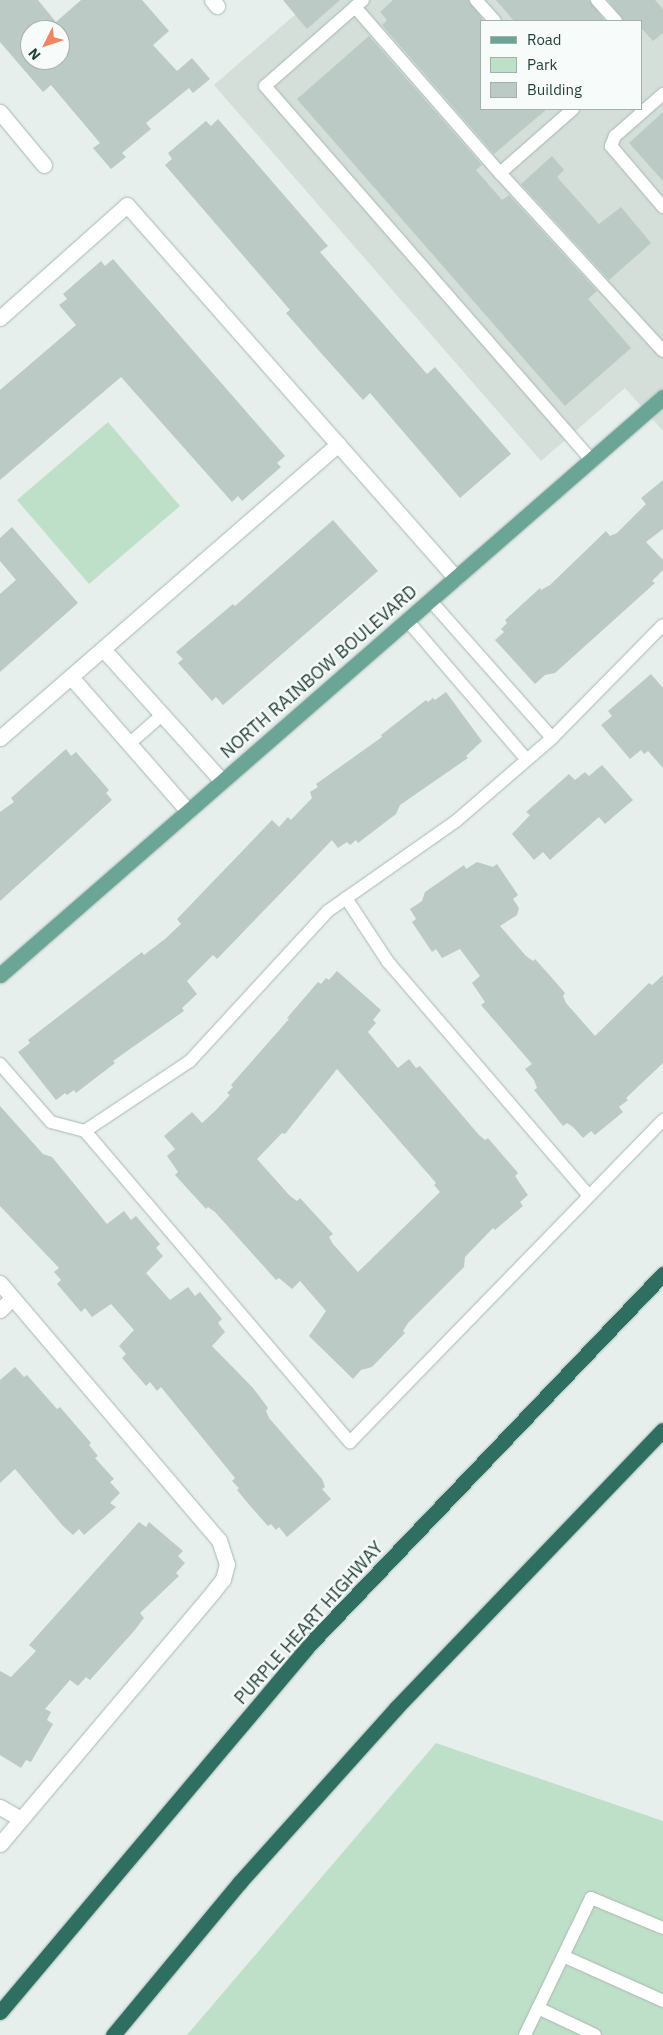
<!DOCTYPE html>
<html>
<head>
<meta charset="utf-8">
<style>
	body { margin:0 }
	#map { position:relative; width:663px; height:2035px; overflow:hidden; background:#e6efeb; font-family:"IBM Plex Sans",sans-serif }
	div>[style] { position:absolute }
	.built>* { inset:0; background:#d4dfda }
	.green>* { inset:0; background:#bfe0c8 }
	.building>* { inset:0; background:#bbcac4 }
	.roads { filter:drop-shadow(0 0 1px #a8b8b2) drop-shadow(0 0 1px #a8b8b2) }
	.lane>* { height:12px; margin:-6px; padding:0 6px; transform-origin:6px; border-radius:6px; background:#fff }
	.street>* { height:15px; margin:-7.5px; padding:0 7.5px; transform-origin:7.5px; border-radius:7.5px; background:#fff }
	.primary>* { height:15px; margin:-7.5px; padding:0 7.5px; transform-origin:7.5px; border-radius:7.5px; background:#6aa596 }
	.highway>* { height:15px; margin:-7.5px; padding:0 7.5px; transform-origin:7.5px; border-radius:7.5px; background:#2f6f62 }
	span { translate:-50% -50%; white-space:nowrap; text-align:center; line-height:1.15; -webkit-text-stroke:4.5px #f7fbf9; paint-order:stroke }
	.street-label { font-size:18px; color:#24423a }
	.legend { position:absolute; left:480px; top:20px; width:162px; height:90px; box-sizing:border-box; background:#f7fbf9; border:1px solid #a3b1ad; margin:0; padding:6px 9px; list-style:none; font-size:15px; color:#24423a }
	.legend li { display:flex; align-items:center; gap:10px; height:25px }
	.legend b { width:25px; border:1px solid #a3b1ad }
	.north { position:absolute; left:20px; top:20px; width:50px; height:50px; box-sizing:border-box; background:#f7fbf9; border:1px solid #a3b1ad; border-radius:50%; rotate:229deg; font-size:14px; font-weight:700; line-height:20px; text-align:center; color:#24423a }
	.north::after { content:''; display:block; margin:auto; width:18px; height:22px; background:#f4845f; clip-path:polygon(50% 0,100% 100%,50% 72%,0 100%) }
</style>
</head>
<body>
<div id="map">
	<div class="built">
		<div style="clip-path:polygon(evenodd,312px 0,663px 0,663px 431px,625px 388px,541px 461px,214px 85px,312px 0,482px 21px,642px 21px,642px 109px,482px 109px,482px 21px)"></div>
	</div>
	<div class="green">
		<div style="clip-path:polygon(108px 422px,180px 506px,89px 584px,17px 500px)"></div>
		<div style="clip-path:polygon(436px 1743px,663px 1821px,663px 2035px,187px 2035px)"></div>
	</div>
	<div class="building">
		<div style="clip-path:polygon(evenodd,0 0,38px 0,56px 22px,81px 0,142px 0,169px 31px,153px 45px,177px 71px,192px 58px,210px 79px,193px 93px,189px 88px,146px 123px,151px 129px,122px 153px,126px 157px,111px 169px,93px 148px,100px 143px,51px 85px,43px 92px,0 42px,0 0,30px 30px,60px 30px,60px 60px,30px 60px,30px 30px)"></div>
		<div style="clip-path:polygon(283px 0,340px 0,307px 29px)"></div>
		<div style="clip-path:polygon(393px 0,468px 0,482px 18px,482px 109px,547px 109px,494px 154px,382px 25px,387px 20px,380px 12px)"></div>
		<div style="clip-path:polygon(496px 0,589px 0,605px 21px,514px 21px)"></div>
		<div style="clip-path:polygon(608px 0,655px 0,663px 9px,663px 33px,653px 41px,642px 29px,642px 21px,624px 21px)"></div>
		<div style="clip-path:polygon(369px 36px,482px 165px,476px 170px,502px 200px,509px 195px,597px 291px,588px 299px,631px 348px,565px 406px,297px 99px)"></div>
		<div style="clip-path:polygon(663px 112px,663px 181px,629px 143px)"></div>
		<div style="clip-path:polygon(218px 119px,328px 246px,320px 252px,427px 374px,435px 367px,511px 454px,460px 498px,370px 393px,363px 400px,321px 353px,286px 313px,290px 310px,165px 165px,172px 159px,168px 153px,206px 121px,211px 126px)"></div>
		<div style="clip-path:polygon(552px 156px,564px 170px,557px 177px,599px 224px,621px 207px,651px 243px,609px 280px,521px 184px)"></div>
		<div style="clip-path:polygon(113px 259px,285px 456px,277px 463px,281px 467px,242px 501px,238px 496px,232px 502px,121px 377px,0 480px,0 390px,76px 325px,59px 305px,67px 299px,63px 294px,101px 261px,105px 266px)"></div>
		<div style="clip-path:polygon(663px 480px,663px 529px,646px 542px,663px 560px,663px 570px,652px 581px,655px 583px,555px 673px,545px 675px,535px 684px,495px 640px,504px 632px,501px 629px,507px 623px,505px 620px,540px 588px,541px 590px,550px 585px,606px 531px,610px 536px,617px 533px,646px 504px,641px 498px)"></div>
		<div style="clip-path:polygon(333px 520px,378px 571px,223px 705px,216px 697px,212px 701px,178px 663px,183px 659px,176px 652px,233px 604px,235px 606px)"></div>
		<div style="clip-path:polygon(12px 527px,78px 603px,0 672px,0 594px,16px 580px,0 561px,0 538px)"></div>
		<div style="clip-path:polygon(651px 674px,663px 688px,663px 768px,648px 751px,644px 754px,641px 750px,630px 759px,601px 725px,612px 716px,608px 711px)"></div>
		<div style="clip-path:polygon(446px 692px,482px 741px,466px 756px,468px 758px,400px 805px,396px 814px,358px 843px,356px 840px,350px 845px,347px 842px,338px 848px,332px 840px,217px 959px,213px 955px,187px 981px,197px 994px,182px 1008px,184px 1011px,113px 1061px,115px 1063px,76px 1093px,74px 1090px,67px 1095px,65px 1093px,56px 1100px,18px 1052px,30px 1043px,28px 1040px,142px 952px,144px 955px,165px 939px,181px 924px,177px 919px,272px 820px,279px 827px,288px 817px,291px 820px,312px 798px,310px 792px,318px 787px,316px 784px,382px 737px,381px 735px,426px 700px,428px 702px,433px 698px,435px 700px)"></div>
		<div style="clip-path:polygon(66px 749px,71px 756px,76px 752px,109px 790px,106px 793px,112px 800px,0 901px,0 812px,14px 802px,11px 798px)"></div>
		<div style="clip-path:polygon(602px 765px,633px 800px,605px 824px,599px 817px,550px 860px,543px 852px,534px 860px,512px 834px,530px 815px,526px 812px,569px 774px,575px 780px,585px 772px,589px 776px)"></div>
		<div style="clip-path:polygon(477px 862px,493px 867px,497px 864px,518px 895px,513px 899px,519px 908px,517px 915px,500px 926px,526px 956px,533px 961px,535px 959px,552px 978px,565px 993px,563px 996px,566px 1003px,595px 1036px,649px 983px,652px 985px,663px 975px,663px 1063px,626px 1098px,628px 1100px,619px 1107px,623px 1112px,595px 1135px,591px 1131px,583px 1138px,573px 1127px,567px 1123px,563px 1126px,534px 1090px,537px 1088px,534px 1080px,525px 1069px,532px 1064px,481px 1005px,485px 1002px,472px 983px,480px 976px,460px 949px,442px 958px,436px 949px,432px 952px,412px 922px,416px 919px,410px 909px,422px 901px,425px 892px,464px 865px,466px 869px)"></div>
		<div style="clip-path:polygon(evenodd,337px 971px,381px 1010px,373px 1020px,376px 1023px,368px 1032px,398px 1068px,409px 1059px,416px 1068px,420px 1066px,479px 1135px,485px 1140px,488px 1138px,518px 1173px,515px 1176px,528px 1195px,520px 1202px,523px 1206px,495px 1230px,493px 1228px,465px 1257px,464px 1267px,408px 1323px,403px 1331px,405px 1333px,372px 1367px,361px 1370px,353px 1379px,309px 1336px,326px 1311px,300px 1281px,292px 1289px,279px 1278px,276px 1280px,215px 1212px,208px 1207px,206px 1209px,175px 1175px,178px 1172px,167px 1156px,175px 1149px,164px 1136px,192px 1112px,202px 1123px,215px 1111px,230px 1095px,227px 1093px,233px 1087px,231px 1085px,289px 1019px,287px 1018px,318px 982px,321px 984px,326px 978px,329px 980px,337px 971px,337px 1069px,436px 1183px,434px 1185px,440px 1192px,358px 1272px,333px 1244px,329px 1237px,333px 1234px,300px 1198px,297px 1201px,290px 1196px,257px 1159px,282px 1133px,285px 1134px,337px 1069px)"></div>
		<div style="clip-path:polygon(0 1106px,43px 1154px,52px 1157px,107px 1224px,124px 1211px,131px 1220px,136px 1216px,160px 1244px,156px 1248px,163px 1256px,146px 1273px,170px 1300px,188px 1287px,195px 1296px,200px 1292px,222px 1319px,218px 1323px,225px 1332px,212px 1346px,253px 1388px,268px 1408px,266px 1411px,269px 1418px,322px 1479px,325px 1487px,322px 1489px,331px 1499px,287px 1537px,279px 1527px,276px 1530px,271px 1524px,268px 1526px,251px 1507px,237px 1490px,239px 1488px,232px 1481px,235px 1478px,161px 1387px,157px 1391px,150px 1382px,146px 1386px,122px 1358px,126px 1354px,119px 1346px,134px 1330px,111px 1304px,92px 1317px,85px 1308px,81px 1312px,57px 1284px,61px 1280px,54px 1272px,59px 1268px,0 1206px)"></div>
		<div style="clip-path:polygon(15px 1367px,24px 1377px,27px 1375px,57px 1409px,60px 1407px,91px 1443px,89px 1445px,98px 1456px,95px 1458px,114px 1479px,110px 1482px,120px 1493px,110px 1503px,116px 1507px,84px 1535px,79px 1529px,73px 1535px,63px 1526px,15px 1469px,0 1483px,0 1380px)"></div>
		<div style="clip-path:polygon(139px 1522px,146px 1527px,149px 1522px,183px 1551px,178px 1556px,185px 1563px,176px 1573px,179px 1576px,140px 1613px,144px 1618px,134px 1631px,90px 1680px,86px 1677px,78px 1686px,70px 1680px,45px 1709px,51px 1712px,47px 1720px,53px 1724px,31px 1762px,26px 1760px,21px 1768px,0 1755px,0 1671px,11px 1677px,36px 1651px,29px 1645px)"></div>
	</div>
	<div class="roads">
		<div class="lane">
			<div style="left:363px;top:0;width:130px;rotate:138.7deg"></div>
			<div style="left:265px;top:86px;width:496px;rotate:48.9deg"></div>
			<div style="left:476px;top:0;width:28px;rotate:48deg"></div>
			<div style="left:597px;top:0;width:28px;rotate:48deg"></div>
			<div style="left:355px;top:7px;width:220px;rotate:48.9deg"></div>
			<div style="left:500px;top:173px;width:241px;rotate:47.5deg"></div>
			<div style="left:663px;top:94px;width:64px;rotate:138.8deg"></div>
			<div style="left:615px;top:136px;width:11px;rotate:112deg"></div>
			<div style="left:611px;top:146px;width:80px;rotate:49.6deg"></div>
			<div style="left:500px;top:173px;width:97px;rotate:-41.2deg"></div>
			<div style="left:430px;top:600px;width:184px;rotate:48.5deg"></div>
			<div style="left:407px;top:620px;width:183px;rotate:49.4deg"></div>
			<div style="left:130px;top:743px;width:43px;rotate:-41.2deg"></div>
			<div style="left:346px;top:898px;width:77px;rotate:56.7deg"></div>
			<div style="left:388px;top:962px;width:308px;rotate:49.3deg"></div>
			<div style="left:0;top:1064px;width:77px;rotate:48.7deg"></div>
			<div style="left:51px;top:1122px;width:35px;rotate:15deg"></div>
			<div style="left:85px;top:1131px;width:409px;rotate:49.6deg"></div>
			<div style="left:350px;top:1442px;width:449px;rotate:-45.8deg"></div>
			<div style="left:85px;top:1131px;width:126px;rotate:-33.7deg"></div>
			<div style="left:190px;top:1061px;width:204px;rotate:-47.4deg"></div>
			<div style="left:328px;top:911px;width:156px;rotate:-35.1deg"></div>
			<div style="left:456px;top:821px;width:127px;rotate:-40.8deg"></div>
			<div style="left:552px;top:738px;width:158px;rotate:-45.5deg"></div>
			<div style="left:563px;top:1956px;width:110px;rotate:24.2deg"></div>
			<div style="left:538px;top:2008px;width:63px;rotate:25.3deg"></div>
			<div style="left:525px;top:2035px;width:152px;rotate:-64.3deg"></div>
			<div style="left:591px;top:1898px;width:78px;rotate:22.6deg"></div>
		</div>
		<div class="street">
			<div style="left:212px;top:0;width:8px;rotate:50deg"></div>
			<div style="left:0;top:112px;width:69px;rotate:50.3deg"></div>
			<div style="left:0;top:318px;width:170px;rotate:-41.7deg"></div>
			<div style="left:127px;top:205px;width:497px;rotate:48.6deg"></div>
			<div style="left:103px;top:649px;width:178px;rotate:48deg"></div>
			<div style="left:71px;top:677px;width:178px;rotate:48.9deg"></div>
			<div style="left:0;top:738px;width:448px;rotate:-41deg"></div>
			<div style="left:0;top:1283px;width:338px;rotate:49.6deg"></div>
			<div style="left:219px;top:1540px;width:25px;rotate:72deg"></div>
			<div style="left:227px;top:1564px;width:16px;rotate:105deg"></div>
			<div style="left:223px;top:1579px;width:16px;rotate:128deg"></div>
			<div style="left:213px;top:1592px;width:330px;rotate:130.2deg"></div>
			<div style="left:0;top:1310px;width:16px;rotate:-45deg"></div>
			<div style="left:0;top:1807px;width:24px;rotate:30deg"></div>
		</div>
		<div class="primary">
			<div style="left:0;top:975px;width:880px;rotate:-41.08deg"></div>
		</div>
		<div class="highway">
			<div style="left:0;top:2012px;width:477px;rotate:-49.9deg"></div>
			<div style="left:307px;top:1647px;width:516px;rotate:-46.34deg"></div>
			<div style="left:113px;top:2035px;width:199px;rotate:-50.3deg"></div>
			<div style="left:240px;top:1882px;width:234px;rotate:-48.1deg"></div>
			<div style="left:396px;top:1708px;width:385px;rotate:-46.2deg"></div>
		</div>
	</div>
	<div class="street-label">
		<span style="left:319px;top:672px;rotate:-41deg">NORTH RAINBOW BOULEVARD</span>
		<span style="left:309px;top:1623px;rotate:-48deg">PURPLE HEART HIGHWAY</span>
	</div>
	<ul class="legend">
	<li><b style="height:6px;background:#6aa596"></b>Road</li>
	<li><b style="height:14px;background:#bfe0c8"></b>Park</li>
	<li><b style="height:14px;background:#bbcac4"></b>Building</li>
	</ul>
	<div class="north">N</div>
</div>
</body>
</html>
